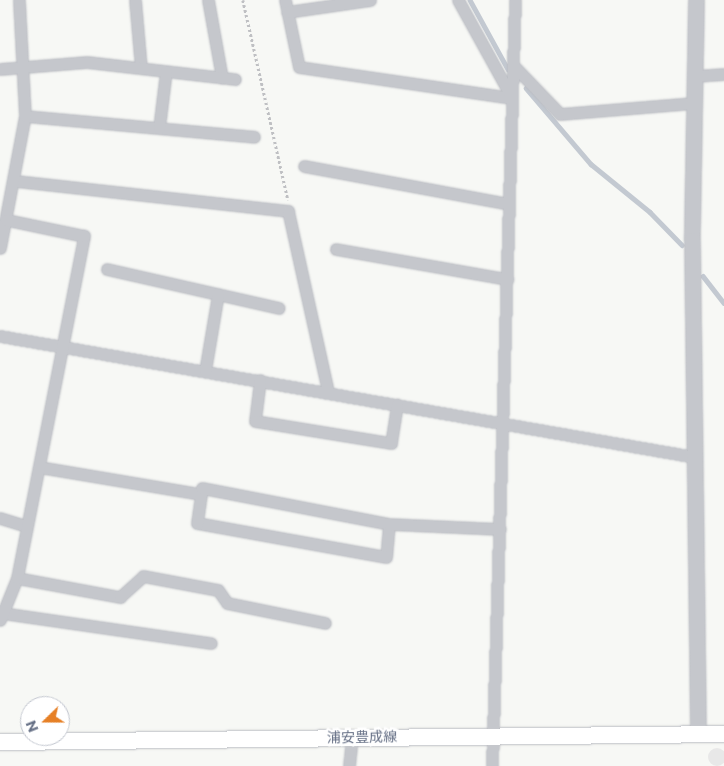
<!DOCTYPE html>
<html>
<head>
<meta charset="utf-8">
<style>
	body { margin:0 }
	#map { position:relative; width:724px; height:766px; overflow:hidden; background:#f7f8f5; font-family:Montserrat,"Noto Sans JP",sans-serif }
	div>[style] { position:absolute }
	.built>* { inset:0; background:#e8e8e8 }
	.round { border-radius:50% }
	.stream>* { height:4.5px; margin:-2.25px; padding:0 2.25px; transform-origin:2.25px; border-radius:2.25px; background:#c3c9d1 }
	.path>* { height:2.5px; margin-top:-1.25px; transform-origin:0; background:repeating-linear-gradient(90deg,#bfc0c3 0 2.5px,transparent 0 5px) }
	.roads { filter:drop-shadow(0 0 1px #babcc2) drop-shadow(0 0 1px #babcc2) }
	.minor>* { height:11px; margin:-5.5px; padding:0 5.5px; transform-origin:5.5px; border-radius:5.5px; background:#c5c7cc }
	.tertiary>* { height:15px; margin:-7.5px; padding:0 7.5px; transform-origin:7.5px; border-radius:7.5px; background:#c5c7cc }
	.secondary>* { height:16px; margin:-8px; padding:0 8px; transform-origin:8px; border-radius:8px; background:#fff }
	span { translate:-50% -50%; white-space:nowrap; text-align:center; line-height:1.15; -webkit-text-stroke:5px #fff; paint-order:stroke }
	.street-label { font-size:14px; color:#667086 }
	.north { position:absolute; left:20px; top:696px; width:50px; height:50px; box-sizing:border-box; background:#fff; border:1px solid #c2c6cf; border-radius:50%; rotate:248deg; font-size:14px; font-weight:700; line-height:20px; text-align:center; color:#667086 }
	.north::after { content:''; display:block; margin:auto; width:18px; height:22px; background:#e68026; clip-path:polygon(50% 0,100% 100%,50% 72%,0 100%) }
</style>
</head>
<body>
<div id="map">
	<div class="built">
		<div class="round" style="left:708px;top:748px;width:18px;height:18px"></div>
	</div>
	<div class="stream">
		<div style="left:470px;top:0;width:79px;rotate:61.2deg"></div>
		<div style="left:526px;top:88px;width:100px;rotate:49.5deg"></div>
		<div style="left:591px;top:164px;width:76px;rotate:39.1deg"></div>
		<div style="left:650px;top:212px;width:46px;rotate:45.9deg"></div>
		<div style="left:703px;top:276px;width:34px;rotate:52deg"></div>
	</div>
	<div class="path">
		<div style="left:243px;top:0;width:205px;rotate:77.3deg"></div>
	</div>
	<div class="roads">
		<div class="minor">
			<div style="left:135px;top:0;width:68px;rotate:85deg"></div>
			<div style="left:208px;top:0;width:79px;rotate:79.8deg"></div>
			<div style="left:285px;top:0;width:68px;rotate:78.2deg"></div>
			<div style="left:299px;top:67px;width:215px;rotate:8.3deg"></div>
			<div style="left:458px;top:0;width:112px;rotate:61.1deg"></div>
			<div style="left:287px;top:12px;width:84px;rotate:-8.2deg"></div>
			<div style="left:513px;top:65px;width:68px;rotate:46.2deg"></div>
			<div style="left:560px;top:114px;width:134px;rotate:-4.7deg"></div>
			<div style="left:0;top:69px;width:87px;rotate:-4.6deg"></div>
			<div style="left:87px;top:62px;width:149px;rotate:6.6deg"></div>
			<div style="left:695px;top:76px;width:29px;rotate:-4deg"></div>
			<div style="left:25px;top:116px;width:230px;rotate:5.2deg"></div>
			<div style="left:159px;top:128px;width:57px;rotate:-83deg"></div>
			<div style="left:304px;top:166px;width:208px;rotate:10.5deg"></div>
			<div style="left:16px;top:181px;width:274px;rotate:6.3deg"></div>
			<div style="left:288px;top:211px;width:185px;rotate:77.5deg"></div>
			<div style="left:0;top:248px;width:134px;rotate:-79.3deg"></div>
			<div style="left:25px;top:116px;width:116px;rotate:-93deg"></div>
			<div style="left:336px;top:249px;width:174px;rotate:10deg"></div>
			<div style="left:107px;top:269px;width:176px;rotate:12.8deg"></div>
			<div style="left:0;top:336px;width:705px;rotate:9.88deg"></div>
			<div style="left:205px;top:371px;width:78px;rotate:-80.4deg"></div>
			<div style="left:260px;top:380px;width:41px;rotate:97deg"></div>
			<div style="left:255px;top:421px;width:138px;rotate:9.2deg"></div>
			<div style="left:391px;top:443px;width:39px;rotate:-81deg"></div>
			<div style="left:39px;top:467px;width:164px;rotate:9.5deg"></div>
			<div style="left:0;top:518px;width:28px;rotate:17deg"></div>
			<div style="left:389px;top:524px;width:33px;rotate:95deg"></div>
			<div style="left:386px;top:557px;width:192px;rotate:-169.8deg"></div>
			<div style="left:197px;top:523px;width:35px;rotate:-82deg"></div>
			<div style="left:202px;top:488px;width:190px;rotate:10.9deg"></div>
			<div style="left:389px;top:524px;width:111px;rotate:2.6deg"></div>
			<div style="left:17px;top:578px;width:105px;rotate:10.5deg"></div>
			<div style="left:120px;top:597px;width:31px;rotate:-42deg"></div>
			<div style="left:143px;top:576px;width:76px;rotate:10.6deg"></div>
			<div style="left:218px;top:590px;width:16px;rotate:55deg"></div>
			<div style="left:227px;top:603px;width:100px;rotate:11.5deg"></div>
			<div style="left:2px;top:613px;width:211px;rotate:8.2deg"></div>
			<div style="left:0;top:620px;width:45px;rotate:-68deg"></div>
			<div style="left:17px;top:578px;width:349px;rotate:-78.9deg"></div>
			<div style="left:84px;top:236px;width:79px;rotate:-168.3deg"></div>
			<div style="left:349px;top:766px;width:29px;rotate:-84deg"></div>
			<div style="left:492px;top:766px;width:766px;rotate:-88.28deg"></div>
		</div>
		<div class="tertiary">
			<div style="left:696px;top:0;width:240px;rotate:91deg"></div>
			<div style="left:692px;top:240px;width:494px;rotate:89.3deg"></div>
		</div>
		<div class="secondary">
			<div style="left:0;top:742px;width:724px;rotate:-0.63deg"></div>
		</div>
	</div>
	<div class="street-label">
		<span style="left:362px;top:737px;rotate:-1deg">浦安豊成線</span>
	</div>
	<div class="north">N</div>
</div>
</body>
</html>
